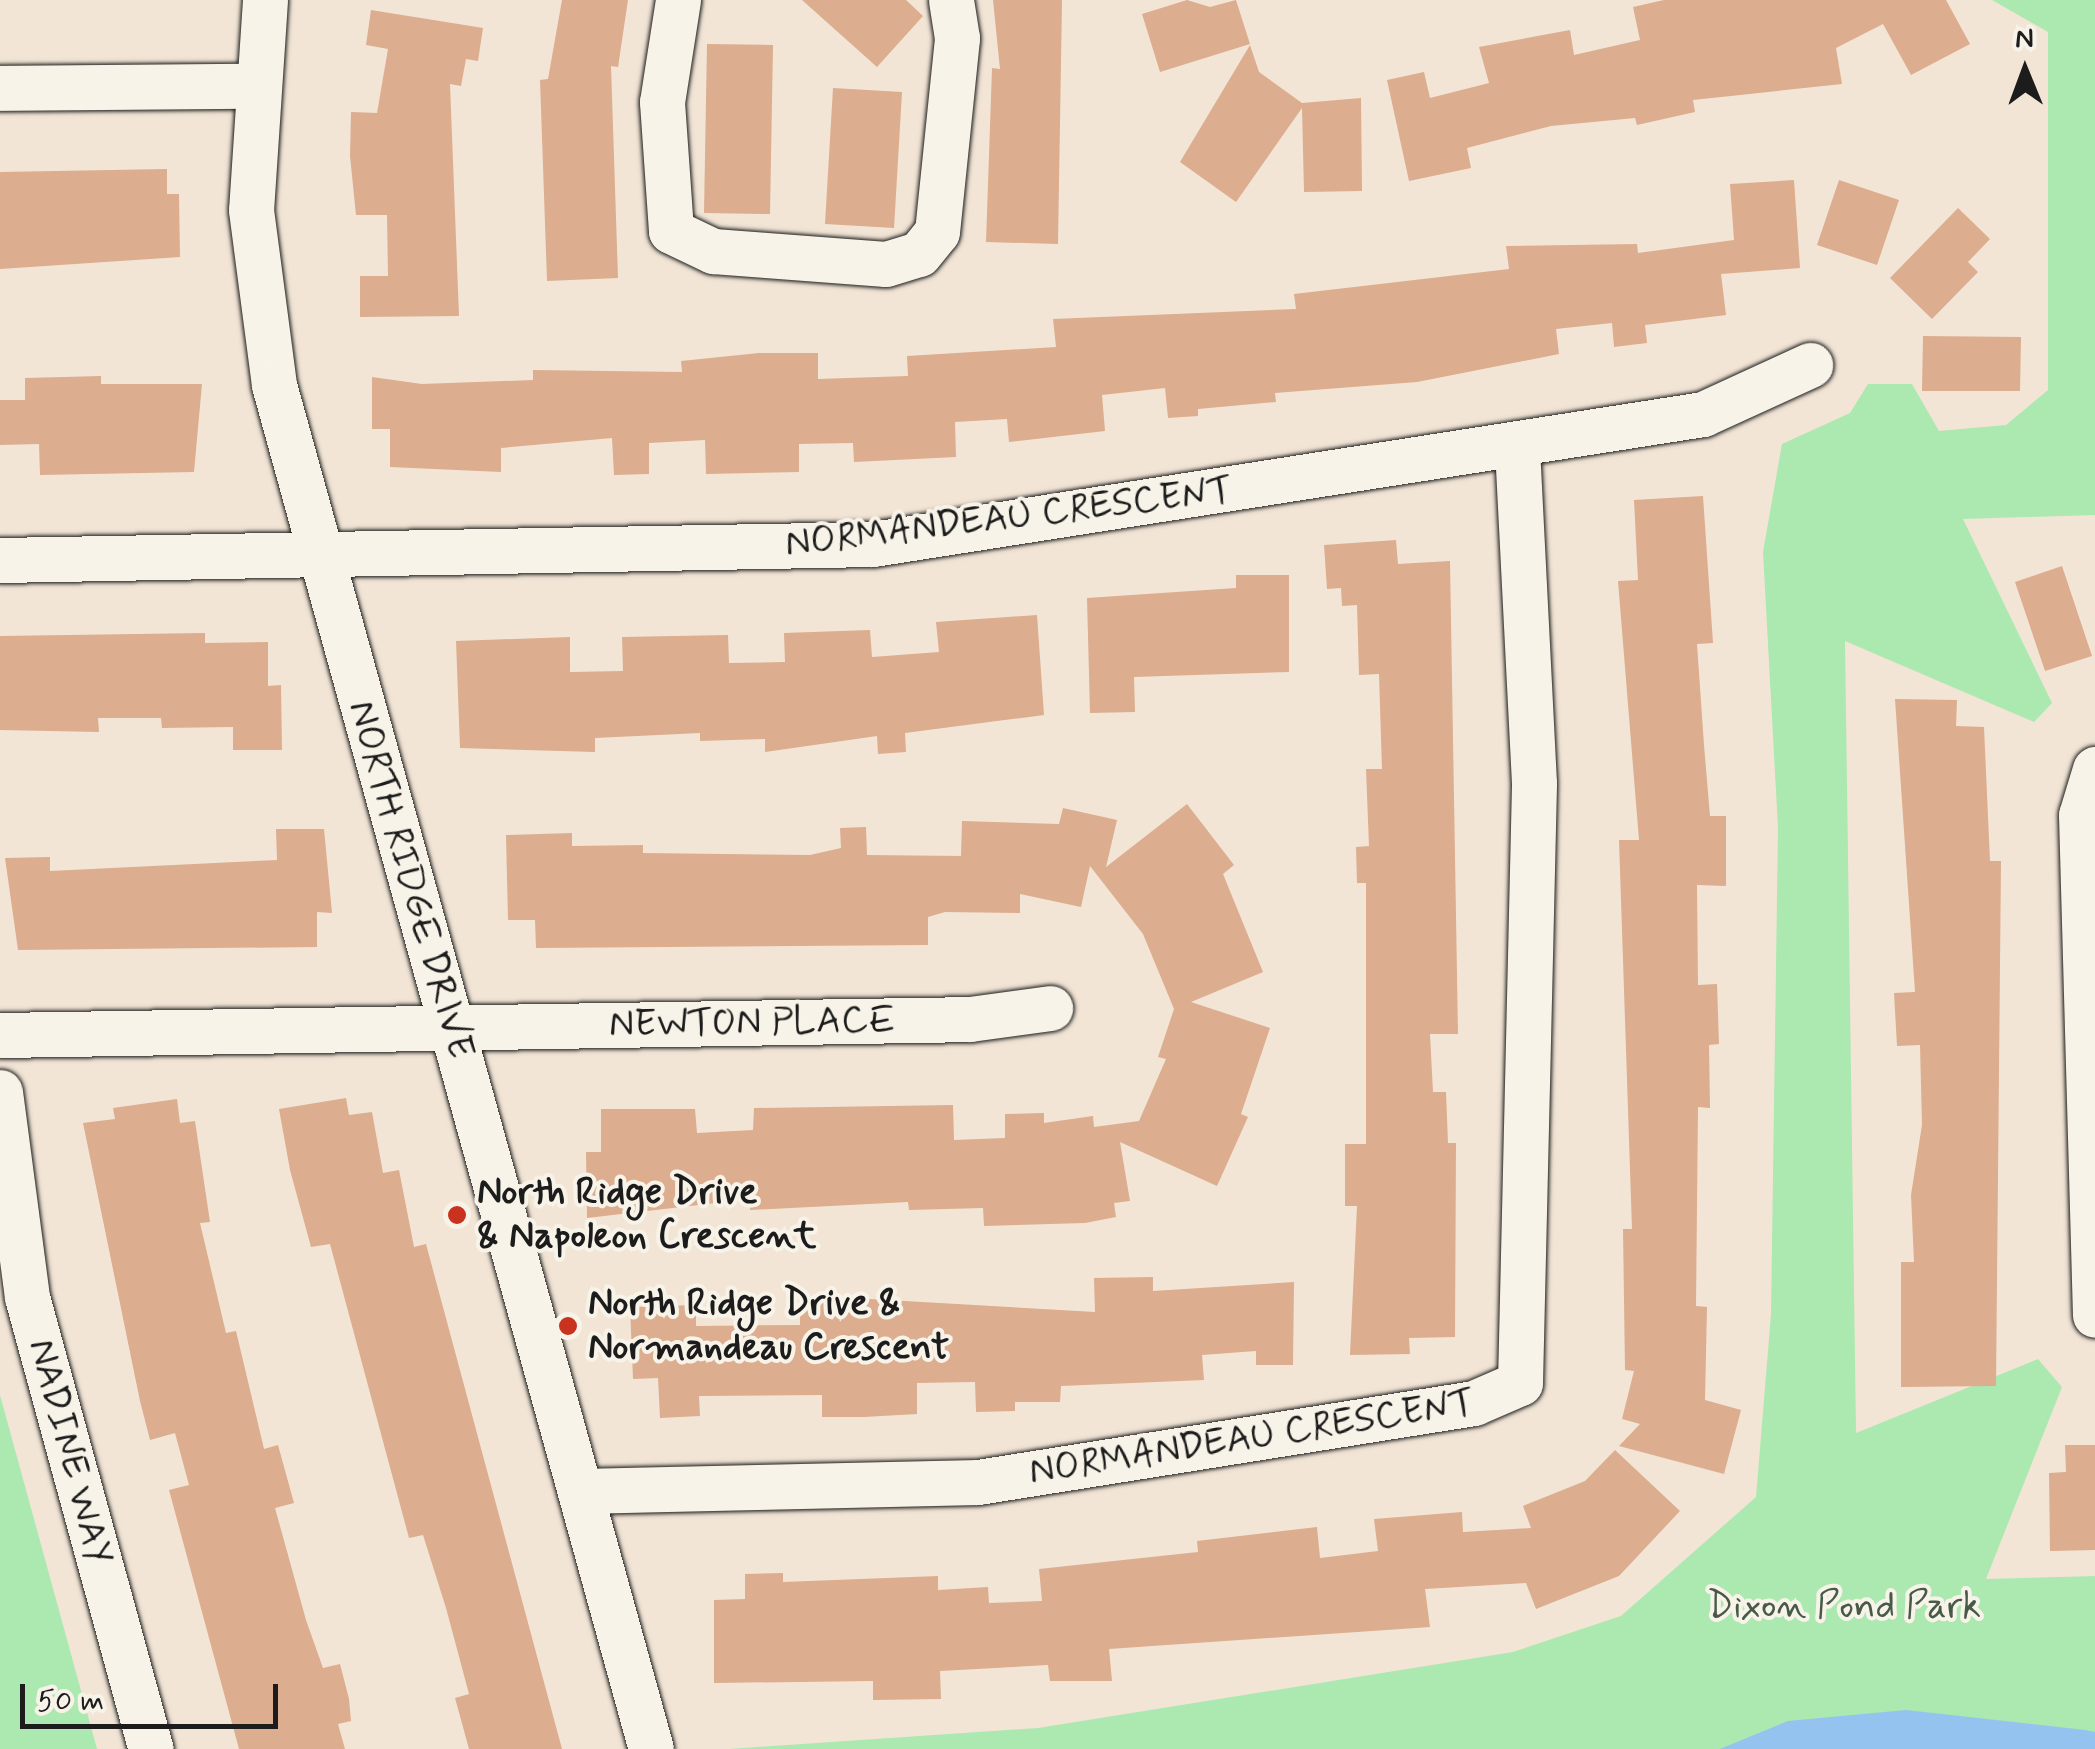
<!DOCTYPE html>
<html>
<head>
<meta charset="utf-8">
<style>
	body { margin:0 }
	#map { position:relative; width:2095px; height:1749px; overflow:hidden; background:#f2e5d6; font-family:Mynerve,sans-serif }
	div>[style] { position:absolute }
	.green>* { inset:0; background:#abe9b0 }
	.water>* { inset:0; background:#94c3ef }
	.building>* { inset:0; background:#dcad8e }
	.roads { filter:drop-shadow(0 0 2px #1c1c1c) drop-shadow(0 0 2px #1c1c1c) }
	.minor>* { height:45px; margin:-22.5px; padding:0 22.5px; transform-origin:22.5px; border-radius:22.5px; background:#f7f3e8 }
	.dots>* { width:28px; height:28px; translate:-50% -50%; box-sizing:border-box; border:5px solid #f7f3e8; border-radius:50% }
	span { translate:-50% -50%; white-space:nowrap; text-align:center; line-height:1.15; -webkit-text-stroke:8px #f7f3e8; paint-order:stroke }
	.street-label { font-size:38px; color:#1c1c1c }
	.poi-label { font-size:38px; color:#1c1c1c; font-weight:700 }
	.left { translate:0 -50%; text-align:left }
	.park-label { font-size:38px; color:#475a48 }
	.north { position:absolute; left:1975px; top:20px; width:100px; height:100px; -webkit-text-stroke:8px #f7f3e8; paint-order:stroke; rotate:359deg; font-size:28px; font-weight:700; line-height:40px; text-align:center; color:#1c1c1c }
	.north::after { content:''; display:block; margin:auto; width:35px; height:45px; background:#1c1c1c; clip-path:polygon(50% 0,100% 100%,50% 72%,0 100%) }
	.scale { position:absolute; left:20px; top:1684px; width:258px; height:45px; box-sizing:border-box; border:5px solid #1c1c1c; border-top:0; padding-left:12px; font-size:30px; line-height:35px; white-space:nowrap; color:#1c1c1c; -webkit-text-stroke:8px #f7f3e8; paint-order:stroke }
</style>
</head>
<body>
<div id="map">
	<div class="green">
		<div style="clip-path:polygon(1992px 0,2095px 0,2095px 515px,1963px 519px,2052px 703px,2034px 722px,1845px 641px,1856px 1433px,2038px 1359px,2062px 1387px,1986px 1579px,2095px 1576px,2095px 1749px,729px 1749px,1038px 1728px,1513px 1652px,1621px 1616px,1756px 1497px,1771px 1314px,1778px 828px,1763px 552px,1782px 444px,1850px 413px,1868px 384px,1912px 384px,1939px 431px,2006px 425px,2048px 390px,2048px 32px)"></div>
		<div style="clip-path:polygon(0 1395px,97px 1749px,0 1749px)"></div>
	</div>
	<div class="water">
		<div style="clip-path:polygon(1906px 1710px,2085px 1730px,2095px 1732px,2095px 1749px,1720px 1749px,1788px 1721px)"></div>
	</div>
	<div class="building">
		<div style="clip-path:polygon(562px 0,628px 0,618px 67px,611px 66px,618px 278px,547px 281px,540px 80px,548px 79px)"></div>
		<div style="clip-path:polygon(802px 0,906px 0,923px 16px,877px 67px)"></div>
		<div style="clip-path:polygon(993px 0,1062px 0,1058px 244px,986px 242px,992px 68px,1000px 69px)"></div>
		<div style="clip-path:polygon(1187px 0,1210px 7px,1236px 0,1250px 44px,1160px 72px,1142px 14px)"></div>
		<div style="clip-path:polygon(1664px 0,1946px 0,1970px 44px,1911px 75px,1883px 24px,1836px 48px,1842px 84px,1693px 100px,1695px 112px,1637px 125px,1635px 118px,1551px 126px,1467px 148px,1471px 168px,1409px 181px,1387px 80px,1424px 72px,1430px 98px,1489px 83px,1479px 47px,1570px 30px,1574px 55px,1640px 40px,1633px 7px)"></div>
		<div style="clip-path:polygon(371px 10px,483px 28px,478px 61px,466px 59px,461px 86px,450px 84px,459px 316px,360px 317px,360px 276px,388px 276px,387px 215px,356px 215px,350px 156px,351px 112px,377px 113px,388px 49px,366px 45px)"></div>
		<div style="clip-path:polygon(707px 44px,773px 45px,770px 214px,704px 213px)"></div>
		<div style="clip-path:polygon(1250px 45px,1259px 72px,1302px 103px,1361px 98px,1362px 191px,1304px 192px,1302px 108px,1236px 202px,1180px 162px)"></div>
		<div style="clip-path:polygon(833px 88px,902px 92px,894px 228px,825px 224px)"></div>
		<div style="clip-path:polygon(167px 169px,167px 194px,179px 194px,180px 257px,0 269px,0 172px)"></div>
		<div style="clip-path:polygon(1794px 180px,1800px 268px,1721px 274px,1726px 315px,1645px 325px,1647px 343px,1614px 347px,1612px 323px,1556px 329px,1559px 354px,1417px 382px,1275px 393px,1276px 402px,1198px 409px,1198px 416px,1168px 418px,1165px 388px,1102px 395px,1105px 431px,1009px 442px,1007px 419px,955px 422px,956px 457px,854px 462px,853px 443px,799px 444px,799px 472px,706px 474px,705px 440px,649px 443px,649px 474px,614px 475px,612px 438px,501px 448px,501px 472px,390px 467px,390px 429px,372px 429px,372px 377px,422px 384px,533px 380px,533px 370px,682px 372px,681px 361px,759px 353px,818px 353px,818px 379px,908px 376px,907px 356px,1056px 347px,1053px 319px,1296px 309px,1294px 294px,1509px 269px,1506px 246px,1637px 244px,1638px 253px,1734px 240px,1730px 184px)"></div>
		<div style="clip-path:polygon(1839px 180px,1899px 200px,1877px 265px,1817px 245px)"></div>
		<div style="clip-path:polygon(1958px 208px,1990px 239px,1968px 262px,1978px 272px,1932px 319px,1890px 278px)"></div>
		<div style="clip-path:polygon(1923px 336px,2021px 337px,2020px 391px,1922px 391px)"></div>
		<div style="clip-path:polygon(101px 376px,101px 384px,202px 384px,194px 472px,40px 475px,39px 444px,0 445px,0 400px,25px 400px,25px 378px)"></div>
		<div style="clip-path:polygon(1703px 496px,1713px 643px,1697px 644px,1704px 745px,1710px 816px,1726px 816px,1726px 886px,1697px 885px,1698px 985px,1717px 984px,1719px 1044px,1709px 1045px,1710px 1108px,1698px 1107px,1696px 1306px,1707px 1307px,1705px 1400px,1741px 1410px,1724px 1474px,1619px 1446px,1640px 1424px,1622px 1419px,1634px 1371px,1625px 1370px,1623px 1229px,1632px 1229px,1619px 840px,1639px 840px,1618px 581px,1638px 580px,1634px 500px)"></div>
		<div style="clip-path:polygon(1396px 540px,1398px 564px,1450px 561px,1458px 1034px,1430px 1034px,1433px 1092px,1446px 1092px,1448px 1143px,1456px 1143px,1455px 1337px,1409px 1338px,1410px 1354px,1350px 1355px,1357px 1206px,1345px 1206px,1345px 1144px,1366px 1144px,1366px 883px,1357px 883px,1356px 847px,1369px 846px,1366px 769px,1382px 769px,1379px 674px,1359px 675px,1357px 605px,1342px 606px,1341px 588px,1327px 589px,1324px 545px)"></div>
		<div style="clip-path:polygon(2062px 566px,2092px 656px,2045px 671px,2015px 582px)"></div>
		<div style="clip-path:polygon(1236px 575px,1289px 575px,1289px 672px,1134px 677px,1135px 712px,1090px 713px,1087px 598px,1236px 588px)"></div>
		<div style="clip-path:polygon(1037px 615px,1044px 715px,905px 733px,906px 752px,878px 754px,877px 736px,765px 752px,765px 739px,700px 741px,700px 733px,595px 738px,595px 752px,460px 748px,456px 641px,570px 637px,570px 672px,623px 671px,622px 637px,728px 635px,729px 663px,785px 662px,784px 633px,870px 630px,872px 657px,939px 652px,936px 622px)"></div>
		<div style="clip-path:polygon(205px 633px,205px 643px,268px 642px,268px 686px,281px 685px,282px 750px,233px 750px,233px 727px,162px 728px,161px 718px,98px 718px,99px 732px,0 730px,0 636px)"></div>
		<div style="clip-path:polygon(1895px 699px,1957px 700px,1956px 726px,1984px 727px,1990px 861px,2001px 861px,1996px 1386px,1901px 1387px,1901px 1262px,1914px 1262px,1911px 1195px,1922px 1125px,1920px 1045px,1897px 1046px,1894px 993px,1915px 992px)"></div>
		<div style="clip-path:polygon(1187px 804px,1234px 865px,1223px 874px,1263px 972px,1191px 1002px,1270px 1028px,1241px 1114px,1248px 1117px,1217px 1186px,1120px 1142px,1130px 1201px,1114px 1203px,1116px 1217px,1085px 1223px,984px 1226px,983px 1208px,909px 1210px,908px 1202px,750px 1210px,750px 1199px,587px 1218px,586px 1152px,601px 1152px,601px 1109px,695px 1109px,697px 1133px,753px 1130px,754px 1108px,953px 1105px,954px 1140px,1005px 1138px,1005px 1114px,1044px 1113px,1044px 1123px,1093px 1116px,1094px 1127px,1139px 1121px,1166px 1059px,1158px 1057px,1174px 1009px,1143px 934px,1090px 866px,1081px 907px,1020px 894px,1020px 913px,945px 912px,928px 917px,928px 945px,536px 948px,535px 920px,508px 920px,506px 835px,572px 833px,572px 846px,643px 845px,643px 853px,810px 855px,841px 848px,840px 828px,866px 827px,867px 855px,961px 856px,962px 821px,1059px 824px,1063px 808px,1117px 820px,1106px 867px)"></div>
		<div style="clip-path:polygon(276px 829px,324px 829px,332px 913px,317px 912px,317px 947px,18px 950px,5px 858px,50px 857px,50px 871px,277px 860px)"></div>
		<div style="clip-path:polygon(346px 1098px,349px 1115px,372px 1112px,383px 1173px,399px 1170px,414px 1247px,426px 1244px,562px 1749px,469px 1749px,455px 1698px,469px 1694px,446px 1608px,423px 1535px,409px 1538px,330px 1244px,311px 1247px,290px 1170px,279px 1109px)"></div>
		<div style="clip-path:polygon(177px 1099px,180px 1123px,195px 1121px,210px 1222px,200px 1223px,226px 1333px,236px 1331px,264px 1449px,278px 1445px,294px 1503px,275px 1508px,306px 1620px,323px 1668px,340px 1664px,349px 1699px,351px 1721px,338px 1724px,345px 1749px,239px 1749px,169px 1490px,189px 1485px,175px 1433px,150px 1440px,140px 1401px,83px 1123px,115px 1119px,113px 1108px)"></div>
		<div style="clip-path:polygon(1153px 1277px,1153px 1291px,1294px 1282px,1293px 1365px,1256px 1365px,1256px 1351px,1202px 1355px,1204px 1380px,1061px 1386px,1060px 1402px,1015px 1402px,1015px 1411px,976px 1412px,975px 1382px,917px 1383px,917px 1414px,864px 1417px,822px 1417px,822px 1395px,699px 1396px,700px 1416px,660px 1418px,658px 1378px,633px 1379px,630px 1307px,696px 1305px,696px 1326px,800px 1325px,800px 1295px,1095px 1312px,1094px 1278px)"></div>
		<div style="clip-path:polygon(2065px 1445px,2095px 1445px,2095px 1550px,2050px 1551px,2049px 1473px,2066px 1472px)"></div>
		<div style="clip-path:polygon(1615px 1450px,1680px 1511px,1619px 1576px,1536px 1609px,1526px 1583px,1425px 1589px,1430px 1627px,1109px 1649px,1112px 1681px,1050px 1681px,1048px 1665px,940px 1671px,941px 1699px,873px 1700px,873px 1681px,714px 1683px,714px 1600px,745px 1599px,745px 1574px,783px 1573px,783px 1582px,938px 1576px,938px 1590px,988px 1587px,989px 1603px,1042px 1601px,1039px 1569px,1198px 1552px,1197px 1541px,1317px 1527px,1320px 1558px,1378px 1551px,1374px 1519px,1462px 1512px,1463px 1532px,1531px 1528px,1523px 1506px,1585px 1481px)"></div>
	</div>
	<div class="roads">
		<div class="minor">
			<div style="left:265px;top:0;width:210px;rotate:93.8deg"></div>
			<div style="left:251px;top:210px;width:177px;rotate:82.5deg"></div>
			<div style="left:274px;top:385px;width:1415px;rotate:74.55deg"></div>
			<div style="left:678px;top:0;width:103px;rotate:98.9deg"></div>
			<div style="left:662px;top:102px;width:129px;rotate:86deg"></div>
			<div style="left:671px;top:231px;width:47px;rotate:25.5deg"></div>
			<div style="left:713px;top:251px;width:173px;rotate:4.3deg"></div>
			<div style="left:886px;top:264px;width:34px;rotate:-17deg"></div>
			<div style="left:919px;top:254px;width:28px;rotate:-51deg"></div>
			<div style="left:937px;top:232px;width:195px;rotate:-84.1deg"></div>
			<div style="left:957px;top:38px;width:38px;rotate:-99deg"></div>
			<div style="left:0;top:88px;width:254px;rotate:-0.5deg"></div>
			<div style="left:0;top:560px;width:873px;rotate:-1.05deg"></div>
			<div style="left:873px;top:544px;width:840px;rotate:-8.9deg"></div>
			<div style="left:1703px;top:414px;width:118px;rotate:-24.6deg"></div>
			<div style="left:2095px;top:769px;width:48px;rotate:106.9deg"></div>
			<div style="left:2081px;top:815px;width:500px;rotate:88.4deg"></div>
			<div style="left:0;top:1035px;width:970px;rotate:-0.94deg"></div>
			<div style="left:970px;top:1019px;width:81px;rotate:-7.8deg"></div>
			<div style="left:0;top:1092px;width:207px;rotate:82.5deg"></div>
			<div style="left:27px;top:1297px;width:469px;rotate:74.7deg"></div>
			<div style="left:580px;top:1491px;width:398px;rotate:-1.3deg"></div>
			<div style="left:978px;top:1482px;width:502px;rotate:-9.05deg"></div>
			<div style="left:1474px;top:1403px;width:50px;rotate:-23.5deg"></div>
			<div style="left:1520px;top:1383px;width:600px;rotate:-88.66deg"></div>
			<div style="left:1534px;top:783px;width:339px;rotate:-92.9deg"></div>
		</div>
	</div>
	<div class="dots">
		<div style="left:457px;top:1215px;background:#c8321e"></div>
		<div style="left:568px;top:1326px;background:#c8321e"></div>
	</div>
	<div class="street-label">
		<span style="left:1009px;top:518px;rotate:-7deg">NORMANDEAU CRESCENT</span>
		<span style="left:410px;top:880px;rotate:74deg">NORTH RIDGE DRIVE</span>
		<span style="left:752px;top:1023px;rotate:-1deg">NEWTON PLACE</span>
		<span style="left:1252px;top:1438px;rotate:-9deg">NORMANDEAU CRESCENT</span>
		<span style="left:69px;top:1452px;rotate:75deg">NADINE WAY</span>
	</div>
	<div class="poi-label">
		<span class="left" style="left:477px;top:1215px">North Ridge Drive<br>&amp; Napoleon Crescent</span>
		<span class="left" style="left:588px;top:1326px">North Ridge Drive &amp;<br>Normandeau Crescent</span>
	</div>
	<div class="park-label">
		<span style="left:1844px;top:1607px">Dixon Pond Park</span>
	</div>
	<div class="north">N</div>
	<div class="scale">50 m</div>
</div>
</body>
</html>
